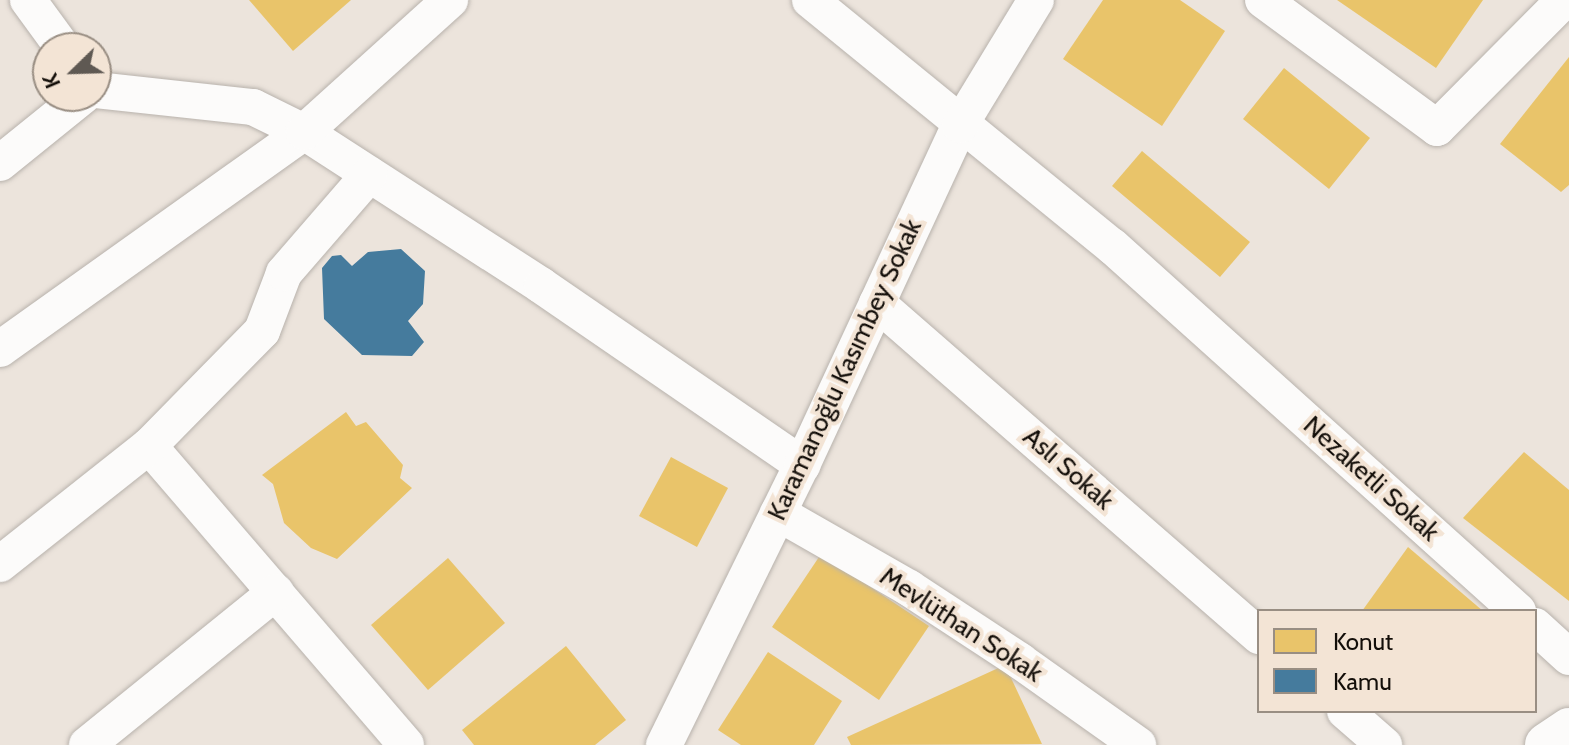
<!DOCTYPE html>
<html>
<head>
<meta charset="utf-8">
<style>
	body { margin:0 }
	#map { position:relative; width:1569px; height:745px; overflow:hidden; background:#ece4dc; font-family:Cabin,sans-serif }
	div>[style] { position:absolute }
	.homes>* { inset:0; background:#e9c46a }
	.public>* { inset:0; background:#457b9d }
	.roads { filter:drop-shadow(0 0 2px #b8b2ac) drop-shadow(0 0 2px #b8b2ac) }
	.minor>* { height:36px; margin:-18px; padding:0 18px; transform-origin:18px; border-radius:18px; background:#fcfbfa }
	.secondary>* { height:44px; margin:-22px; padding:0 22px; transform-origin:22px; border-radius:22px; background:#fcfbfa }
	span { translate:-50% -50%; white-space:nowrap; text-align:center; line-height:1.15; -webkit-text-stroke:8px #f3e4d5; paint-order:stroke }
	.street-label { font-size:26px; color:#130e09 }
	.legend { position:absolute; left:1257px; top:609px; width:280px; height:104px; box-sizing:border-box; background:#f3e4d5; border:2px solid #998e83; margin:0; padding:10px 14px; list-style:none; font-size:24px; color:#130e09 }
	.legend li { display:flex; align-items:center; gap:16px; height:40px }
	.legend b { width:40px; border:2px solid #998e83 }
	.north { position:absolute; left:32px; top:32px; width:80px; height:80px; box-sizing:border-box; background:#f3e4d5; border:2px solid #998e83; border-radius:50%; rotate:247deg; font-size:22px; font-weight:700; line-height:32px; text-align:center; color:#130e09 }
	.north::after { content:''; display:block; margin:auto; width:28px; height:36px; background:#5f5953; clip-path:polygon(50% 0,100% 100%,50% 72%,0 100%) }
</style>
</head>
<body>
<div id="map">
	<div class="homes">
		<div style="clip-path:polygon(249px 0,351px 0,293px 51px)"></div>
		<div style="clip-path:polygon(1103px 0,1180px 0,1225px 31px,1162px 126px,1063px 59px)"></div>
		<div style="clip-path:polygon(1337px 0,1483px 0,1436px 68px)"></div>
		<div style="clip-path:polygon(1569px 57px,1569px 185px,1561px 192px,1500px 144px)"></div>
		<div style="clip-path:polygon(1284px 68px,1370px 138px,1329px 189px,1243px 119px)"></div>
		<div style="clip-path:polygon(1142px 151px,1250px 242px,1220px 277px,1112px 186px)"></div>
		<div style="clip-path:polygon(346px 412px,356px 426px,366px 422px,403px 465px,400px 478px,412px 488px,337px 559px,311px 548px,284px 523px,273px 484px,262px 475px)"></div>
		<div style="clip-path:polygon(1524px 452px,1569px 490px,1569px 601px,1463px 518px)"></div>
		<div style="clip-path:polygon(671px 457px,728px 488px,697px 547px,639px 516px)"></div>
		<div style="clip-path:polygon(1408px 547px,1483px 611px,1362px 611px)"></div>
		<div style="clip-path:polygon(821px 554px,929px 626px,879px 700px,772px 627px)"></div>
		<div style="clip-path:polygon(448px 558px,505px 623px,428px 690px,371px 625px)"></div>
		<div style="clip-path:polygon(566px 646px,626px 720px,595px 745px,474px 745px,462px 730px)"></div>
		<div style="clip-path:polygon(768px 652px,842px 701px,814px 745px,741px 745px,718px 730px)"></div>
		<div style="clip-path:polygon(1005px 665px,1042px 744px,851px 745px,847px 737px)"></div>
	</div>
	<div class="public">
		<div style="clip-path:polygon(401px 249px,425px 271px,423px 304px,408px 321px,424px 342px,412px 356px,362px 355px,324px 319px,322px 268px,332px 256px,341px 255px,352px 266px,368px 252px)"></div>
	</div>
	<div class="roads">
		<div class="minor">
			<div style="left:28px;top:0;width:59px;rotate:53.9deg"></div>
			<div style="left:810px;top:0;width:390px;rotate:39.2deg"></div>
			<div style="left:1112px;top:246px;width:546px;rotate:41.96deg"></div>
			<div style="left:1263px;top:0;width:216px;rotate:36.3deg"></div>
			<div style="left:1437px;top:128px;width:180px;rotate:-45.2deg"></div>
			<div style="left:96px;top:90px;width:158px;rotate:6.2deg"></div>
			<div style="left:253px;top:107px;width:57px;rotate:26.1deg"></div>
			<div style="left:304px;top:132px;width:283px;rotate:32.9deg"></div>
			<div style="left:542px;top:286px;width:316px;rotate:34.5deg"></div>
			<div style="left:0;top:163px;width:107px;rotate:-38.9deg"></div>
			<div style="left:877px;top:303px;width:507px;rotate:41.08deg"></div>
			<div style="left:0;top:349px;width:374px;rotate:-35.5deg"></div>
			<div style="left:304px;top:132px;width:197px;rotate:-42.1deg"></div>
			<div style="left:149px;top:446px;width:394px;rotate:49.3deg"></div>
			<div style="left:778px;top:513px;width:151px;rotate:29.8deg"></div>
			<div style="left:909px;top:588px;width:133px;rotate:33.3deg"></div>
			<div style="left:1020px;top:661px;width:145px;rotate:35.4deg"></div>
			<div style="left:0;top:564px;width:190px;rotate:-38.4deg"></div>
			<div style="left:149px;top:446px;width:161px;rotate:-45.5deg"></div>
			<div style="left:262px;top:331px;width:62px;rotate:-69.2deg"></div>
			<div style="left:284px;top:273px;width:130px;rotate:-49.1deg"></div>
			<div style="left:1535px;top:626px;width:46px;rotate:42.4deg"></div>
			<div style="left:1345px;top:711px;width:52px;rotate:41.1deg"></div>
			<div style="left:87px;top:745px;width:243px;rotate:-39deg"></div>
			<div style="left:664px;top:745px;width:312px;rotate:-63.8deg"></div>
			<div style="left:802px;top:465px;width:375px;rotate:-65.1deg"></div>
			<div style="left:960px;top:125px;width:146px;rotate:-58.7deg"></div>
		</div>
		<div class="secondary">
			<div style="left:1547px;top:745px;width:27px;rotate:-34deg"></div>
		</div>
	</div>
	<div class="street-label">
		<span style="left:845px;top:370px;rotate:-65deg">Karamanoğlu Kasımbey Sokak</span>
		<span style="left:1068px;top:469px;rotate:41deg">Aslı Sokak</span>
		<span style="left:1371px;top:479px;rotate:42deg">Nezaketli Sokak</span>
		<span style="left:961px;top:625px;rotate:33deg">Mevlüthan Sokak</span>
	</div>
	<ul class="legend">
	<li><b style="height:22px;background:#e9c46a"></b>Konut</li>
	<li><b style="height:22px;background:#457b9d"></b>Kamu</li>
	</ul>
	<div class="north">K</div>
</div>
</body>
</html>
